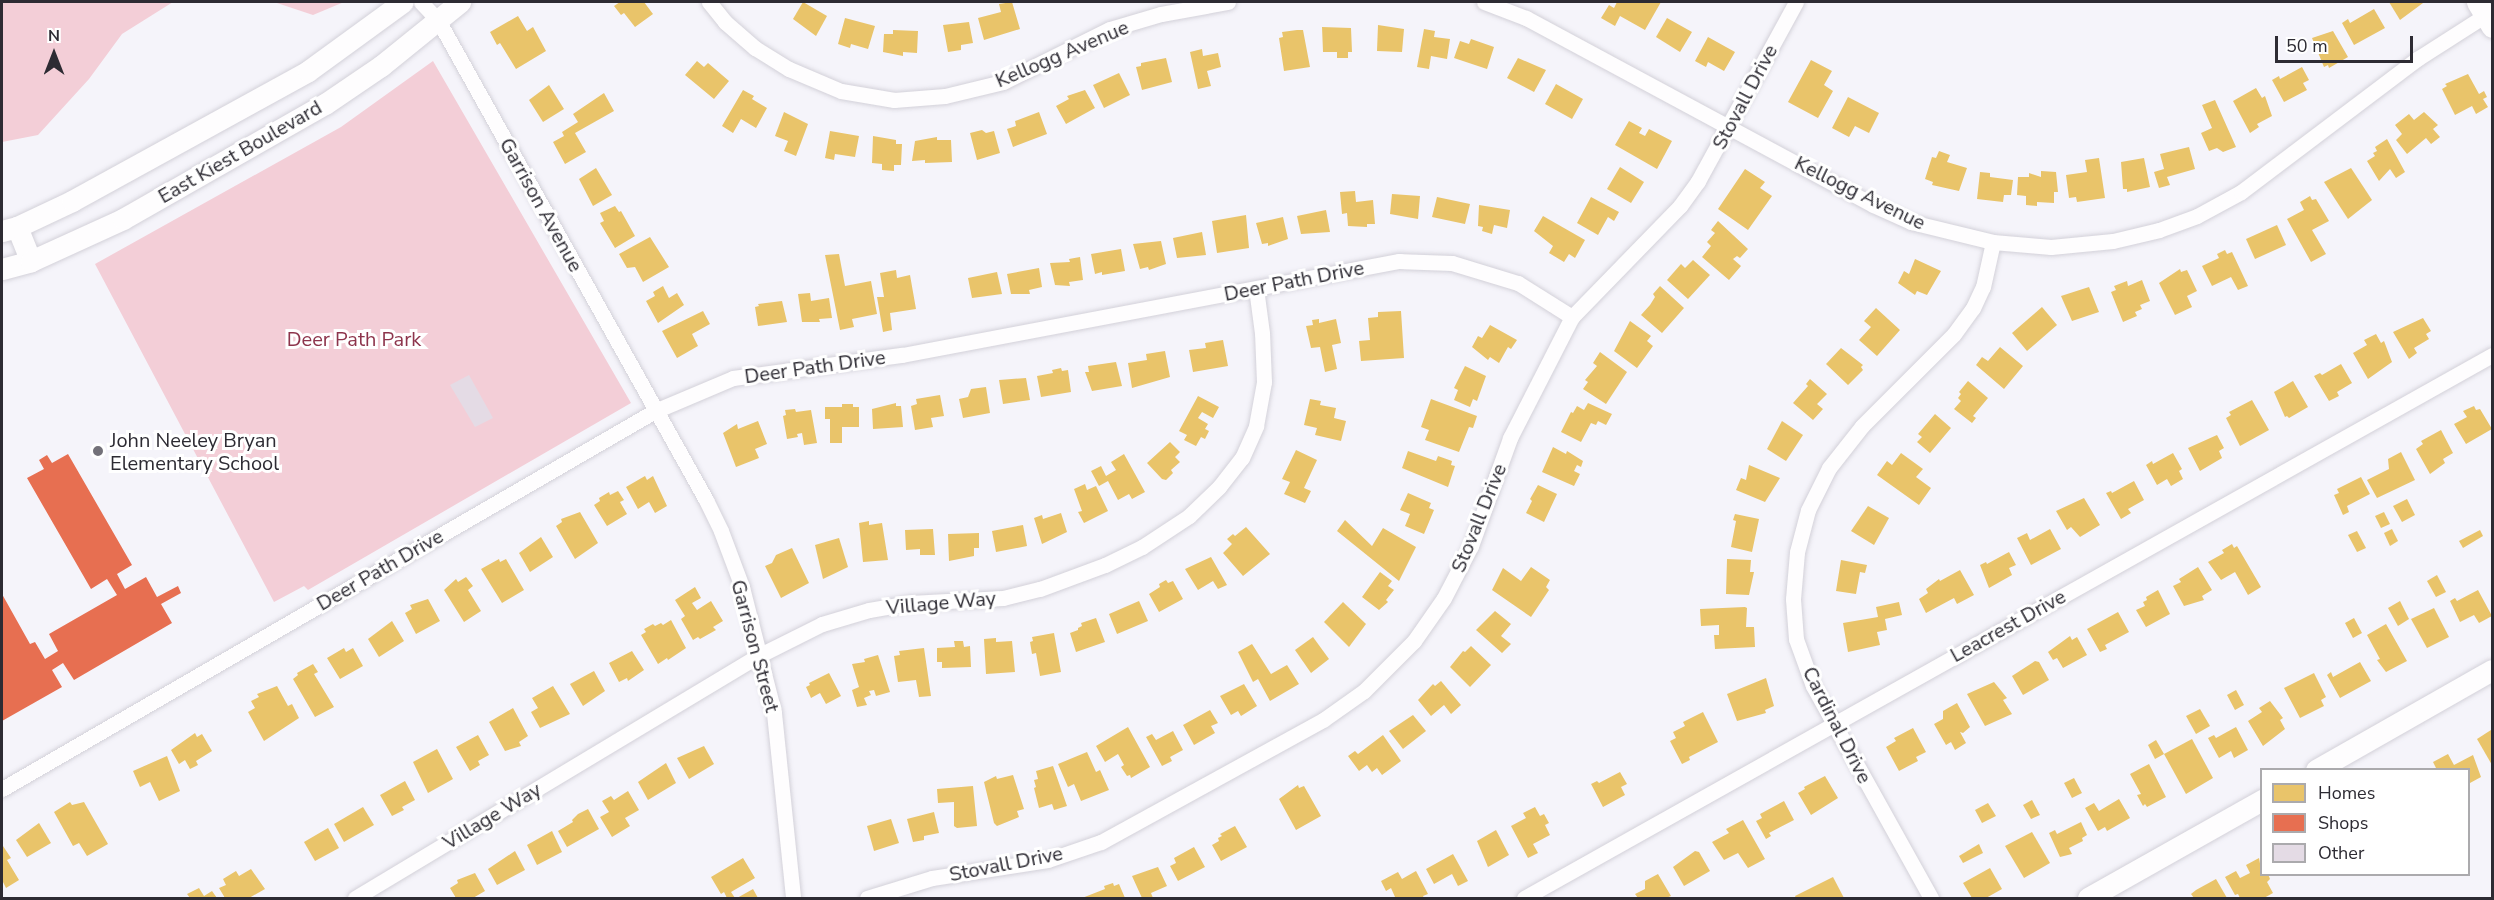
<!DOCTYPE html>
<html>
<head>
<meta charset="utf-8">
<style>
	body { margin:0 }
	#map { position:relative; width:2494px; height:900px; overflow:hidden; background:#f5f4fa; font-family:"Nunito Sans",sans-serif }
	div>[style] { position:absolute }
	.green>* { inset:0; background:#f3ced7 }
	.homes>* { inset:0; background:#e9c46a }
	.shops>* { inset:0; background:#e76f51 }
	.building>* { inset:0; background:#e4dbe5 }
	.roads { filter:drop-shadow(0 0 2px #d3d1d9) drop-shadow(0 0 2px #d3d1d9) }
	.street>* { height:15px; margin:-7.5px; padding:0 7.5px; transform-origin:7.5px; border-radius:7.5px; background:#fefdfe }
	.secondary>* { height:21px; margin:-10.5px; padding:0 10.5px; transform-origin:10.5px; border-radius:10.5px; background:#fefdfe }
	.dots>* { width:16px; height:16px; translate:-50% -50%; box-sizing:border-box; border:3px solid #fff; border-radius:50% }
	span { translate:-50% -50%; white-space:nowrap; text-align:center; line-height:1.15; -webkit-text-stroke:6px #fff; paint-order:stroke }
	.street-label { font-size:20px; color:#2d2b33 }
	.park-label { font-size:20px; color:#8d344c }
	.poi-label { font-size:20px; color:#2d2b33 }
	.left { translate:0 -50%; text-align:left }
	.frame { position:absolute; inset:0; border:3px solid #2d2b33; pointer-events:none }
	.legend { position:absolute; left:2260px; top:768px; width:210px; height:108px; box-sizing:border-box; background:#fff; border:2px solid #abaaad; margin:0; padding:8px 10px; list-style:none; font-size:18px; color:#2d2b33 }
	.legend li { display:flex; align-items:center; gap:12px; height:30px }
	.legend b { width:30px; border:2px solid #abaaad }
	.north { position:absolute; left:24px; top:24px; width:60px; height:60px; -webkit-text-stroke:4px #fff; paint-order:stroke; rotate:0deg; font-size:16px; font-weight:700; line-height:24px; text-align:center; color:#2d2b33 }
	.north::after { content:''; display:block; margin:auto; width:21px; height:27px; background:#2d2b33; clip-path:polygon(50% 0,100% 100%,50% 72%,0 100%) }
	.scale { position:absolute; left:2275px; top:36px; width:138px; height:27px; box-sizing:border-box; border:3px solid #2d2b33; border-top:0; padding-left:8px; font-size:18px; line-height:21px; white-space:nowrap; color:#2d2b33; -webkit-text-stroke:4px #fff; paint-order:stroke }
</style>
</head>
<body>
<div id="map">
	<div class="green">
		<div style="clip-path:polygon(2px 2px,173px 2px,122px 34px,89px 79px,38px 135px,2px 142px)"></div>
		<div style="clip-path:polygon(274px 2px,344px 2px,313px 15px)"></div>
		<div style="clip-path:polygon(433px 61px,631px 403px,308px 590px,304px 586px,274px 602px,95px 264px,341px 127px)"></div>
	</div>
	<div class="homes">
		<div style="clip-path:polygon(620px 2px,644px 2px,653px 14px,635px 27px,624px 13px,621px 15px,614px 6px)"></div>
		<div style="clip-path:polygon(803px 2px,827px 16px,816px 36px,793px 19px)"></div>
		<div style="clip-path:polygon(1012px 2px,1020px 29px,984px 40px,978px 18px,1001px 12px,999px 4px)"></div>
		<div style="clip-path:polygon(1617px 2px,1661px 2px,1645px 30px,1620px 16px,1615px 26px,1601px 18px,1609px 5px,1614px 8px)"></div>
		<div style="clip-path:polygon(2389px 2px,2422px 2px,2423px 3px,2400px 20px)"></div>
		<div style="clip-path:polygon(2374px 9px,2385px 28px,2354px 45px,2342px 23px,2348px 19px,2350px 23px)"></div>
		<div style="clip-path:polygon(518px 16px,527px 31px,533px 27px,546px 51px,516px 69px,500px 43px,497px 45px,490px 32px)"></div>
		<div style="clip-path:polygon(845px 18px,875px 26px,868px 49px,851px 44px,850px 48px,838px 44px)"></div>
		<div style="clip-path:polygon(1667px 18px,1692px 32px,1680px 52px,1656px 37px)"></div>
		<div style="clip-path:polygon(969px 22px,973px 43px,961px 45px,961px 50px,948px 52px,943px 25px)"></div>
		<div style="clip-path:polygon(1378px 25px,1404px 29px,1402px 52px,1377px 51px)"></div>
		<div style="clip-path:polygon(1322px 27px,1351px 28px,1352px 52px,1348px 52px,1348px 58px,1337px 58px,1337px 52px,1323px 52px)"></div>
		<div style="clip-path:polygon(1424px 29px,1435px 31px,1434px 37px,1450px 39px,1447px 59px,1431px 56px,1429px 69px,1417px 67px)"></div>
		<div style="clip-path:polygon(893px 30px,918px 31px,917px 53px,903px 52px,903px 56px,883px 52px,884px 34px,893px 34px)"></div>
		<div style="clip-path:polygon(1297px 30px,1303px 30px,1310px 67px,1284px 71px,1279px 38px,1283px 37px,1282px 32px)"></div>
		<div style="clip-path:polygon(2333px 31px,2348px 57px,2329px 68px,2328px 65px,2324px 67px,2312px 38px)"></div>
		<div style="clip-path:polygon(1708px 37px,1735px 52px,1724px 71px,1708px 62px,1706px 67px,1695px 61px)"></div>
		<div style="clip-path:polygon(1471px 39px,1494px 47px,1487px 69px,1454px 58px,1460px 41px,1469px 44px)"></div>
		<div style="clip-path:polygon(1202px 49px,1203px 56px,1218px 53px,1221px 67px,1207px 71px,1211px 86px,1198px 89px,1190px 52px)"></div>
		<div style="clip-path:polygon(1166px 58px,1172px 82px,1142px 90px,1136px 67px,1141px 66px,1141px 63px)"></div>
		<div style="clip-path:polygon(1518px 58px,1546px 70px,1534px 92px,1507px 78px)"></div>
		<div style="clip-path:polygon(1811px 60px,1832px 71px,1824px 85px,1833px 91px,1818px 118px,1788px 102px)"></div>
		<div style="clip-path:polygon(697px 61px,704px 67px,708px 63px,729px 81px,714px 99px,685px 75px)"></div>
		<div style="clip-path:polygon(2302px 67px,2309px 80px,2303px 83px,2307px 90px,2284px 102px,2272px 80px,2279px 76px,2280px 79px)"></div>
		<div style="clip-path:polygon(1119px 73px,1130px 95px,1104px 108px,1093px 85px)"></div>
		<div style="clip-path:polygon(2468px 74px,2479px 94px,2484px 91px,2487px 97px,2483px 99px,2488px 107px,2476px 114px,2472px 106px,2455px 115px,2442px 89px,2447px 86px,2445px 84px)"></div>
		<div style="clip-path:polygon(1556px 84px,1583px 99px,1572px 119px,1545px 104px)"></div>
		<div style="clip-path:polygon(549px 85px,564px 109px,543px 122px,529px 100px)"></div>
		<div style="clip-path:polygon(2256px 88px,2262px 98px,2265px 96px,2272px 116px,2257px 124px,2259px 127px,2250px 133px,2233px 101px)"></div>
		<div style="clip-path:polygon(743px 90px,754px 96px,752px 99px,767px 108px,756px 128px,741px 119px,733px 133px,722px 126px)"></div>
		<div style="clip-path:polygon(1085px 90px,1095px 108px,1066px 124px,1056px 106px,1069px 99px,1067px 96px)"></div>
		<div style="clip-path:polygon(604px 93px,614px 111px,575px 133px,586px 152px,565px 164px,553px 142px,564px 136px,562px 132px,578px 122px,573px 114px)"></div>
		<div style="clip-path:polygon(1848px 97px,1879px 113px,1869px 133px,1855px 126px,1849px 137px,1832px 128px)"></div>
		<div style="clip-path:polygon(2215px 100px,2236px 147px,2223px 152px,2217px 148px,2209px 151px,2201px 133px,2212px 128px,2202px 105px)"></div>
		<div style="clip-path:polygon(784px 112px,808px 124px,796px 156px,784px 151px,788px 141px,775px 136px)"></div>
		<div style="clip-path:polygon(1039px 112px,1047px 134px,1013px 147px,1007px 129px,1016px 126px,1015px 121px)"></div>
		<div style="clip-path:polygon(2424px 112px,2438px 125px,2433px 129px,2440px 137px,2431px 144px,2426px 138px,2407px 154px,2396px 140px,2402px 134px,2395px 125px,2409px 114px,2414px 120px)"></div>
		<div style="clip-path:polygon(1629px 121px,1642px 128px,1639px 133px,1645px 136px,1649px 129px,1672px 141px,1657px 169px,1615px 145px)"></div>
		<div style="clip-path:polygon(982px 130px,986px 133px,994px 131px,1000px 153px,977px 160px,970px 133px)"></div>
		<div style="clip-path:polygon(830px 131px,859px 136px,855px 157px,835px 154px,834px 160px,825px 158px)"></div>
		<div style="clip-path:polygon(873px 136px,896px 140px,896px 144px,902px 144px,901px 165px,894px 165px,894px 171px,882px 170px,882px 164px,872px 163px)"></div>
		<div style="clip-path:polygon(937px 137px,937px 140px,951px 140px,952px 162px,925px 163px,925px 160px,912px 161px,915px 141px)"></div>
		<div style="clip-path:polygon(2387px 139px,2405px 172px,2396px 178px,2390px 169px,2379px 181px,2367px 161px,2375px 156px,2373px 153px,2377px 151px,2375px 147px)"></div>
		<div style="clip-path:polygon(2189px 147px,2195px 169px,2167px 177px,2170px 185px,2159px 188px,2154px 172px,2164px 169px,2160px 154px)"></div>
		<div style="clip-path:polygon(1939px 151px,1950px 155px,1947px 162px,1967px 168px,1959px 191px,1932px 185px,1933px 182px,1925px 179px,1932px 157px,1936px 158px)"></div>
		<div style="clip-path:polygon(2099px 158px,2105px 198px,2077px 202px,2076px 197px,2069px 198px,2066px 175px,2087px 172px,2085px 160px)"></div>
		<div style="clip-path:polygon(2144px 158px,2150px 187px,2127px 192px,2127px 189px,2123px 189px,2121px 162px)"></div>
		<div style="clip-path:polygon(1620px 167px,1644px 182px,1631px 203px,1607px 189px)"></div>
		<div style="clip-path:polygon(596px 168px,612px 195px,593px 206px,579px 179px)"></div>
		<div style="clip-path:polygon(2351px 168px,2372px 200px,2348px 219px,2324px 182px)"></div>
		<div style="clip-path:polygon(1745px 169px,1765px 182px,1760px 188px,1772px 196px,1748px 230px,1718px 209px)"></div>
		<div style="clip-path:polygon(2041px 171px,2056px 172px,2058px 192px,2054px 192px,2054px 203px,2037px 202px,2037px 206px,2026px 205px,2026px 196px,2017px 195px,2018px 177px,2029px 177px,2029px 173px,2041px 177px)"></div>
		<div style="clip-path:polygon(1980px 172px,1990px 173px,1990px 177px,2013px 180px,2011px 195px,2004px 195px,2003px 202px,1977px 199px)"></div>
		<div style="clip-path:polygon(1355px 191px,1356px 202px,1373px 200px,1375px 224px,1367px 224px,1367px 227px,1348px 226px,1347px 213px,1342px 214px,1340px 192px)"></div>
		<div style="clip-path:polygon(1392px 194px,1420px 196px,1418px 219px,1390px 214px)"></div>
		<div style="clip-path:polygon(2310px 196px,2312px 200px,2316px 199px,2329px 221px,2312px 230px,2326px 254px,2311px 262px,2287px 219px,2304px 210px,2300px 202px)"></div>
		<div style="clip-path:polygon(1437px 197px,1470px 204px,1465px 224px,1432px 217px)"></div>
		<div style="clip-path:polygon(1591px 197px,1619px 212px,1614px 221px,1608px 217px,1598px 235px,1577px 223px)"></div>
		<div style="clip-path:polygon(1479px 205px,1510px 210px,1507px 228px,1494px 225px,1492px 234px,1482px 231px,1483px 227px,1478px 226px)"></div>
		<div style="clip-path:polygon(615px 206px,619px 212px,621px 211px,635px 236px,615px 248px,600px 223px,604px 221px,600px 213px)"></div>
		<div style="clip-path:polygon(1326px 210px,1330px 232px,1301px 234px,1297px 216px)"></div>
		<div style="clip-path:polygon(1246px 215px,1249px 248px,1217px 253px,1212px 221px)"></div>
		<div style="clip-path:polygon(1543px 216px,1585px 240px,1575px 258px,1569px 254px,1564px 262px,1549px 253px,1553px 246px,1534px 231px)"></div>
		<div style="clip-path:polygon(1283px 217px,1288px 239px,1268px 246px,1268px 243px,1262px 244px,1256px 223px)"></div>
		<div style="clip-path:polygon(1718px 221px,1748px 249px,1740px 258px,1737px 256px,1733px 259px,1741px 266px,1729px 280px,1702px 257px,1711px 246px,1707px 242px,1715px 233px,1711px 230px)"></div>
		<div style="clip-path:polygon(2277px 225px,2286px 245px,2255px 259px,2246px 239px)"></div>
		<div style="clip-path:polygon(1202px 232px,1206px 255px,1177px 258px,1173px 238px)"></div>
		<div style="clip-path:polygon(650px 237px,669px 267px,643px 282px,635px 267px,627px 268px,619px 254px)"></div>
		<div style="clip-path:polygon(1161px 241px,1166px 264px,1149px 270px,1148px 267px,1140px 269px,1133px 244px)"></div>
		<div style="clip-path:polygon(1121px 249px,1125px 271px,1102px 275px,1102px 272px,1095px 274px,1091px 254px)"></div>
		<div style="clip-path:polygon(2225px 250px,2227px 254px,2232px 252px,2248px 286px,2238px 290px,2231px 277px,2212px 286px,2202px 266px,2219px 258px,2217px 254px)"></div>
		<div style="clip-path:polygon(839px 254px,845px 286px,871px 281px,877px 314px,852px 319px,854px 327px,840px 330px,825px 255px)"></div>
		<div style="clip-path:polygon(1080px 257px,1083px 280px,1069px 282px,1070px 286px,1055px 285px,1050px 263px,1070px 262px,1069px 259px)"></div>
		<div style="clip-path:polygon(1915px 259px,1941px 271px,1927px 295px,1917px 291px,1915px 295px,1898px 283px,1904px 271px,1909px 274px)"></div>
		<div style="clip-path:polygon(1693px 260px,1710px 275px,1688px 299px,1667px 280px,1681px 264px,1685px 268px)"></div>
		<div style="clip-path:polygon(1039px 268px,1042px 287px,1029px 290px,1030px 294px,1011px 294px,1007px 274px)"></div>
		<div style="clip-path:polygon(2180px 269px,2181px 272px,2187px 270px,2197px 291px,2187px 296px,2192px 307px,2175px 315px,2159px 283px)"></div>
		<div style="clip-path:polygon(896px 270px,897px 278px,910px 275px,916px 309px,890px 313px,892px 330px,883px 332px,877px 297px,884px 297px,880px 273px)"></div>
		<div style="clip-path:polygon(997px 272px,1002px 294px,972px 298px,968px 278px)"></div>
		<div style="clip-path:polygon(2142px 280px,2150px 301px,2140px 305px,2142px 309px,2135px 312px,2137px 316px,2123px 322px,2111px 292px,2116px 290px,2114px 286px,2127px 281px,2128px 286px)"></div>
		<div style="clip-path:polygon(663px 286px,669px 298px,677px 293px,684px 305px,658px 323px,646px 301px,655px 296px,653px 292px)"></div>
		<div style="clip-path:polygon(1660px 286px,1684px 308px,1662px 333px,1641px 315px,1650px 305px,1655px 297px,1653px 294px)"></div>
		<div style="clip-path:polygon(2089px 287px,2099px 312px,2072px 321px,2061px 296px)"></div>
		<div style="clip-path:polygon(810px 293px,811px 301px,829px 298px,832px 318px,819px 319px,820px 322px,802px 322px,798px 294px)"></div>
		<div style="clip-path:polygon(782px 301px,787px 322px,758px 326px,755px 307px,759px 306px,758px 304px)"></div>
		<div style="clip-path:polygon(2042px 307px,2057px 325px,2027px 351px,2012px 333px)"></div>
		<div style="clip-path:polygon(1876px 308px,1900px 330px,1877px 356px,1859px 340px,1871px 327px,1864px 321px)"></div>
		<div style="clip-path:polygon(703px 311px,710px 324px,692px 334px,698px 346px,677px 358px,662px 331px)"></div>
		<div style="clip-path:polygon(1401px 311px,1404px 358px,1361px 361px,1359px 341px,1370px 340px,1368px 318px,1378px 317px,1378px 312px)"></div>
		<div style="clip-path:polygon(2423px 318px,2431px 331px,2426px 334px,2429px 339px,2414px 348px,2417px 353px,2409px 359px,2393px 332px)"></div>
		<div style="clip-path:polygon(1319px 319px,1319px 323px,1336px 319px,1341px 343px,1332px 345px,1337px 369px,1325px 372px,1320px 347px,1311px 348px,1306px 326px,1313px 325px,1312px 320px)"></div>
		<div style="clip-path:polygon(1630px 321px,1651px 336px,1647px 341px,1653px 346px,1637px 368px,1614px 351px)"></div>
		<div style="clip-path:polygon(1490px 325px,1517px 340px,1511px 349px,1508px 347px,1499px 363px,1490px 357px,1488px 360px,1472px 347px,1478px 336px,1482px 338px)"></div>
		<div style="clip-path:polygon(2376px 334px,2381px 343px,2384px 341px,2392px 362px,2368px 379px,2353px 353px,2367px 345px,2364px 340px)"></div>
		<div style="clip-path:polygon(1223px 340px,1228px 366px,1193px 372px,1189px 350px,1206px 348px,1205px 343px)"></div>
		<div style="clip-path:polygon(2000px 347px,2023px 366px,2004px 389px,1976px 365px,1982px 357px,1988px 361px)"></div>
		<div style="clip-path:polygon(1841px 348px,1863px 365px,1861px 367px,1863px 370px,1848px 385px,1826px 364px)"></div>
		<div style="clip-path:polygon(1165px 351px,1170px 377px,1132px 388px,1128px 363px,1147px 360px,1146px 354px)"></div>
		<div style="clip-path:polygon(1600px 352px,1627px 372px,1606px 404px,1583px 389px,1588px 382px,1585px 380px,1597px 366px,1593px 363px)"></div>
		<div style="clip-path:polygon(1116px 362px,1122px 386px,1092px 391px,1085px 372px,1089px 372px,1088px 366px)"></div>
		<div style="clip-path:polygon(2341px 364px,2352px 383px,2337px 392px,2339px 396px,2329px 401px,2314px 376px,2320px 373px,2322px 375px)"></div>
		<div style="clip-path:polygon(1465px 366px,1486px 376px,1477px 401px,1473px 399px,1470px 407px,1454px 400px,1458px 390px,1454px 388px)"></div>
		<div style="clip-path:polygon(1061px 368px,1062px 371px,1068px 370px,1071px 392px,1041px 397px,1037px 376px,1053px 373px,1052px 370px)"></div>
		<div style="clip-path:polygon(1026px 378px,1030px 400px,1003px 404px,999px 380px)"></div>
		<div style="clip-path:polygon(1810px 379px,1827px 394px,1817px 404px,1823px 409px,1813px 420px,1793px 403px,1808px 386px,1806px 384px)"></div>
		<div style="clip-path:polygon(1968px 381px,1988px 398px,1973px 416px,1976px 418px,1972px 423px,1954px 409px,1961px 401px,1958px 398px,1961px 394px,1959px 392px)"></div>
		<div style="clip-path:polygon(2293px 381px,2308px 407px,2289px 418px,2287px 416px,2285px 417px,2274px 392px)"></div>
		<div style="clip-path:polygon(986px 387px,990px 413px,963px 418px,959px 399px,968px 397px,971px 389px)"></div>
		<div style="clip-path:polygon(940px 395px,944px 416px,931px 418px,933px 427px,915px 430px,911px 406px,917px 404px,916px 399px)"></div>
		<div style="clip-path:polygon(1198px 396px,1219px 407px,1213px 418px,1202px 412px,1198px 418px,1208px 424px,1205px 429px,1209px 431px,1205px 439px,1201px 437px,1196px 446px,1184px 440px,1187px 435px,1179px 431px)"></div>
		<div style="clip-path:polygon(1310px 399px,1321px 401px,1320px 405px,1336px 408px,1334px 418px,1346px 421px,1341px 441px,1315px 435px,1317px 428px,1304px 425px)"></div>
		<div style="clip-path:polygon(1431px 399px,1477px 416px,1473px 428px,1469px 427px,1459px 452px,1425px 440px,1429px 430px,1421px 427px)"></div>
		<div style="clip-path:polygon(2252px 400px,2269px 430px,2240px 446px,2226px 418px,2231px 415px,2229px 412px)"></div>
		<div style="clip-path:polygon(896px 403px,896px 406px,901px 406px,903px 427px,873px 429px,872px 409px)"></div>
		<div style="clip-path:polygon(1588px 403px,1612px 414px,1606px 425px,1598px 421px,1596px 425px,1591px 423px,1581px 442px,1561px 432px,1571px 412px,1573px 413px,1577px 406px,1584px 410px)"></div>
		<div style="clip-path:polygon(842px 404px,853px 404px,853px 407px,859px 407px,859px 427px,842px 427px,842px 443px,830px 443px,830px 419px,825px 419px,825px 407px,842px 407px)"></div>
		<div style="clip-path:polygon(2474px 406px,2476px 410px,2480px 409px,2492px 429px,2466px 444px,2454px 424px,2467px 417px,2463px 411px)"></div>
		<div style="clip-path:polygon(795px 409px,796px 412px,811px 410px,817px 443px,804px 445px,802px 433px,797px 434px,798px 437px,787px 439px,783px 416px,786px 415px,785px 410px)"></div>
		<div style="clip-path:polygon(1935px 414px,1951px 428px,1930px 453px,1917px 442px,1922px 437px,1918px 434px)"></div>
		<div style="clip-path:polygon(758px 421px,767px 444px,755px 449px,759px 458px,736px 467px,723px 433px,737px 424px,738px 429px)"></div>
		<div style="clip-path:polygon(1782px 421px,1803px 435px,1786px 461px,1767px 449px)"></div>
		<div style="clip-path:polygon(2441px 430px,2453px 453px,2443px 459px,2445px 463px,2430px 474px,2416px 449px,2423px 444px,2421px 441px)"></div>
		<div style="clip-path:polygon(2217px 435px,2224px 448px,2219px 451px,2222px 458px,2200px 471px,2188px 448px)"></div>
		<div style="clip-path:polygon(1170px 442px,1180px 452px,1175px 457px,1180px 462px,1171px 470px,1173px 473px,1166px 480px,1162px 479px,1147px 463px)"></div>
		<div style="clip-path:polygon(1553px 447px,1566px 454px,1567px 451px,1583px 461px,1581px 467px,1577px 465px,1574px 471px,1580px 474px,1574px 486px,1542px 472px)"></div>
		<div style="clip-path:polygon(1296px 450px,1317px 460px,1304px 488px,1311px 491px,1305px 503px,1284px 494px,1290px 482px,1282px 479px)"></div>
		<div style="clip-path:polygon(1408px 451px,1436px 461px,1438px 456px,1452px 461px,1451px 465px,1455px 466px,1448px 487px,1402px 468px)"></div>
		<div style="clip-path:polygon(2401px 452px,2415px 480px,2377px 498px,2367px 480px,2389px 469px,2388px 459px)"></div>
		<div style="clip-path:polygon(1901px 453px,1923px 469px,1916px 477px,1931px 488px,1919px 505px,1877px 475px,1887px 461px,1892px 465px)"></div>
		<div style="clip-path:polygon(2173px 453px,2182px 469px,2179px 471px,2183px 479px,2171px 486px,2167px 479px,2157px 485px,2146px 465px,2152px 461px,2153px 464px)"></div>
		<div style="clip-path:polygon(1124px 454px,1145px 492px,1132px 499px,1129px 494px,1118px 500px,1108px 481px,1099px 486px,1091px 471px,1101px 466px,1106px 476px,1116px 470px,1111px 462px)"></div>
		<div style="clip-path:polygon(1749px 465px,1780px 478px,1765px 502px,1736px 490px,1741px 478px,1746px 480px)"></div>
		<div style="clip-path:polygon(645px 476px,647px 480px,653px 476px,667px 506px,655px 513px,649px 502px,638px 509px,626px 487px)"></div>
		<div style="clip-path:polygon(2361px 477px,2370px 494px,2347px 506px,2349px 512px,2343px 515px,2334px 495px,2339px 493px,2337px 489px)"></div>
		<div style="clip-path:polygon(2134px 481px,2144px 500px,2128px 509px,2131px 513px,2121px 519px,2106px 493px,2111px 491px,2112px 493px)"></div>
		<div style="clip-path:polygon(1085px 484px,1087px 490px,1096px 486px,1108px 511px,1084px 523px,1078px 512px,1082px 511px,1074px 489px)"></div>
		<div style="clip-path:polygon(1538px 485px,1557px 494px,1544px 522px,1526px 513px,1532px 501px,1530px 499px)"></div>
		<div style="clip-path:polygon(618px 491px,624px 500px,620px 502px,627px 514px,607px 526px,594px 505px,600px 501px,599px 498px,609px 492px,610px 495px)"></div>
		<div style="clip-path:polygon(1408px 493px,1431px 503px,1429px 508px,1434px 510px,1424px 534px,1405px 526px,1410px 514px,1400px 510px)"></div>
		<div style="clip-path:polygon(2084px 498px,2100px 525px,2080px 537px,2071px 527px,2067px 530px,2056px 511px)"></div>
		<div style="clip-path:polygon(2407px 499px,2415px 515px,2402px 522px,2393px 506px)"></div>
		<div style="clip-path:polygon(1868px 506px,1889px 518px,1874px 545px,1851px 531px)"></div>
		<div style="clip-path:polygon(580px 512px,598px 543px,575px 559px,556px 526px,562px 522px,561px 519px)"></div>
		<div style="clip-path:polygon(2384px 512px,2390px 524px,2381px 528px,2375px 516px)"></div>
		<div style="clip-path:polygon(1061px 513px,1067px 532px,1042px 544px,1034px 518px,1042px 515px,1043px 519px)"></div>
		<div style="clip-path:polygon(1735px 514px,1759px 519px,1752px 552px,1731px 547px,1736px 521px,1733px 520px)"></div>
		<div style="clip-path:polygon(1345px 520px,1372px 546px,1383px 528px,1416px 547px,1399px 581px,1337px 531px)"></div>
		<div style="clip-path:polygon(869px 521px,869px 525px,882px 523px,888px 560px,863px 562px,859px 523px)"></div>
		<div style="clip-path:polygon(1023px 525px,1027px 546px,996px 552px,992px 531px)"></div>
		<div style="clip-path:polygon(1246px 527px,1270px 554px,1243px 576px,1223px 553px,1232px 544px,1227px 539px,1233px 534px,1235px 536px)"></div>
		<div style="clip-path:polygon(933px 529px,935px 555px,920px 555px,920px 549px,906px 550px,905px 530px)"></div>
		<div style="clip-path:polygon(2050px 529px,2061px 549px,2031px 565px,2017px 538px,2027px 533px,2030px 540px)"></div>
		<div style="clip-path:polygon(2392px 529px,2398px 541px,2390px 546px,2384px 533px)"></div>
		<div style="clip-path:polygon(2480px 530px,2483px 536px,2463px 548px,2459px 541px)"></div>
		<div style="clip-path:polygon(2357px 531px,2366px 548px,2357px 552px,2348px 535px)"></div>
		<div style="clip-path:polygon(979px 533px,979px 548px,974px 548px,974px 556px,949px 561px,948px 534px)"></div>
		<div style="clip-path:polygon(541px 537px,553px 557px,530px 572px,519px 553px)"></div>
		<div style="clip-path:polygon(839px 538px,848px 567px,823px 579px,815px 545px)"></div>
		<div style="clip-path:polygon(2232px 544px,2234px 548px,2237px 546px,2261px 587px,2248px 595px,2235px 572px,2221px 580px,2208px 562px,2224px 553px,2222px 550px)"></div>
		<div style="clip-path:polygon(792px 548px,809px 583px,781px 598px,765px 566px,772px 563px,776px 555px)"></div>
		<div style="clip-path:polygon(2009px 552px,2016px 565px,2009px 568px,2012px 575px,1989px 588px,1980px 565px,1986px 562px,1987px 564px)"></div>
		<div style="clip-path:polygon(1211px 557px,1227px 585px,1218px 589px,1213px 581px,1198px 590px,1185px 569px)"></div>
		<div style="clip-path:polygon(499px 559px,500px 562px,506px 559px,524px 590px,502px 603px,481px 569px)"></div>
		<div style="clip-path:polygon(1727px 559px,1751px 560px,1750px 572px,1754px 572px,1749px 595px,1726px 594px)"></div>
		<div style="clip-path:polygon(1841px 560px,1867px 565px,1865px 573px,1860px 572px,1856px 594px,1836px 591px)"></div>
		<div style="clip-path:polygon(1531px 567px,1550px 580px,1546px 587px,1549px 590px,1531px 617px,1492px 590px,1503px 568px,1521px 581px)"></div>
		<div style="clip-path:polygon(2198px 567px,2212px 590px,2202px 596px,2204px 600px,2184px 606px,2173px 586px,2181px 582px,2179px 579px)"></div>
		<div style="clip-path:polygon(1960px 570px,1974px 595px,1957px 604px,1954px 598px,1926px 613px,1919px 599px,1928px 593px,1926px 589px,1939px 579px,1940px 581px)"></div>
		<div style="clip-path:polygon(1380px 572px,1392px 581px,1388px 586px,1394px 590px,1386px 600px,1388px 602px,1379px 610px,1362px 597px)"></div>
		<div style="clip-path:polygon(2437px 575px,2446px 592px,2436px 597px,2427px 581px)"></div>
		<div style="clip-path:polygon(466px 577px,473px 586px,468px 590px,481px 611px,464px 622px,444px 590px,456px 579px,458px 582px)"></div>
		<div style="clip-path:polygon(1166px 580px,1168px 583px,1173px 581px,1183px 599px,1159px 612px,1149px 594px,1160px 587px,1159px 584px)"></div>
		<div style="clip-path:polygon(695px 587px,701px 598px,692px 603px,697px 610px,711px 601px,723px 621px,713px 627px,716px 630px,700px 639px,698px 637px,693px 640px,681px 619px,685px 616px,675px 600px)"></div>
		<div style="clip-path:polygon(2158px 590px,2170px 614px,2146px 627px,2136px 610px,2145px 606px,2143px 602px,2147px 600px,2146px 597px)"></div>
		<div style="clip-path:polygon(2478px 590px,2492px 616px,2479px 623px,2474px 615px,2460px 622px,2450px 601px,2455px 598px,2457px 601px)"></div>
		<div style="clip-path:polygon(428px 599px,440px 621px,416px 634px,405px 613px,412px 609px,410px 605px)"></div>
		<div style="clip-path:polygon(1139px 601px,1148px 621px,1117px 634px,1109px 614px)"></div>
		<div style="clip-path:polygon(2400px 601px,2409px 619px,2398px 626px,2388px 608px)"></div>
		<div style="clip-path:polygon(1343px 602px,1366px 624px,1349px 647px,1324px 622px)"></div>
		<div style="clip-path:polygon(1899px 602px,1902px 615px,1885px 619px,1887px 630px,1877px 632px,1880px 645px,1848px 652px,1843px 623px,1878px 617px,1876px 607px)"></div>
		<div style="clip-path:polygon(1745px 607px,1747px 608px,1746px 627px,1754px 627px,1755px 647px,1715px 649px,1714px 635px,1719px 635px,1719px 625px,1701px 626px,1700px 609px)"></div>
		<div style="clip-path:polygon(2434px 608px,2449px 637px,2427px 648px,2411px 619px)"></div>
		<div style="clip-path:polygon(1495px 611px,1511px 624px,1501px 636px,1511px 644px,1502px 653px,1476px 630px)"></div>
		<div style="clip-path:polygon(2118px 612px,2129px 632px,2105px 645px,2107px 649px,2100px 652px,2087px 629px)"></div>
		<div style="clip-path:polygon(1096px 618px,1105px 642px,1076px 652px,1070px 633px,1078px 630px,1078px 628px,1082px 626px,1081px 623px)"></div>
		<div style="clip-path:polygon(2354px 618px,2362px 633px,2353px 638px,2345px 623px)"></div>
		<div style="clip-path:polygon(671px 620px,686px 648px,668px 660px,667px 658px,658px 664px,641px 635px,646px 632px,644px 629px,653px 624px,655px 626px,661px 623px,663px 625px)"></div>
		<div style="clip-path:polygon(392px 621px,404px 641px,379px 657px,368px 639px)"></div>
		<div style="clip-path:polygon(2386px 624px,2407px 661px,2386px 672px,2377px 660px,2380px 659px,2367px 635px)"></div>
		<div style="clip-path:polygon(1054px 633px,1061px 672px,1040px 676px,1036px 653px,1032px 654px,1030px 642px,1033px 641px,1032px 637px)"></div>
		<div style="clip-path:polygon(2070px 636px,2072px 640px,2077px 637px,2087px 655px,2063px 668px,2057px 658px,2053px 660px,2048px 652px)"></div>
		<div style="clip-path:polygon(1313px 637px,1329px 659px,1311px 673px,1295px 650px)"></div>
		<div style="clip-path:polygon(996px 638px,996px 642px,1012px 641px,1015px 672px,986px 674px,984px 639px)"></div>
		<div style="clip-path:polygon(954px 641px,963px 641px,964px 647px,970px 646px,971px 667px,942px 668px,942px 662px,937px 662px,937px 648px,955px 647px)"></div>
		<div style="clip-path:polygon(1252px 644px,1271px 674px,1287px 665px,1299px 684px,1270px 701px,1258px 679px,1253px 682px,1238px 652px)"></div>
		<div style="clip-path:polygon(1471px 646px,1491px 665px,1470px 687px,1450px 667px,1463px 651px,1465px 652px)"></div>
		<div style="clip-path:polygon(344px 648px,346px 652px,353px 648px,363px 666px,340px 679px,327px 658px)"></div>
		<div style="clip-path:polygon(924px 648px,931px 696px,919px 697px,916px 680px,898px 682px,894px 656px,900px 655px,899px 651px)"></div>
		<div style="clip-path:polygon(632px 651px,644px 670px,628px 681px,627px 678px,619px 682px,609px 663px)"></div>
		<div style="clip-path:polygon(878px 655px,890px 692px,876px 696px,874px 690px,869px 691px,871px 695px,864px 698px,867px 705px,857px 707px,852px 690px,859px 687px,852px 664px,865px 662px,864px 659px)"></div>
		<div style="clip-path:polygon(2035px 661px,2039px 662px,2049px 680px,2023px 695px,2012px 676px)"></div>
		<div style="clip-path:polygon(2360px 662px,2371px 681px,2340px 698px,2327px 675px,2331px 672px,2333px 677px)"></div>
		<div style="clip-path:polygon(313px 664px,318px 672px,314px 674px,334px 707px,315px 717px,293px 679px,298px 675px,297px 673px)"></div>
		<div style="clip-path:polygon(594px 671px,605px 691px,583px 706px,570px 684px)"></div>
		<div style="clip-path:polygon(829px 673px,841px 696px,826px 704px,820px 693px,811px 698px,806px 687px,810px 685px,809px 683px)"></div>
		<div style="clip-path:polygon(2314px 673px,2326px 697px,2321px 700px,2324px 706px,2300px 718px,2284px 688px)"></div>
		<div style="clip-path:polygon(1766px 678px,1774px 706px,1765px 710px,1766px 713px,1737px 721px,1727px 694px)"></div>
		<div style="clip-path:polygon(1441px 681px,1461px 705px,1451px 714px,1444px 705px,1431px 716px,1418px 700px,1433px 684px,1435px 686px)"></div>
		<div style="clip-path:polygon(1994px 682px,2007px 698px,2003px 700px,2012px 714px,1985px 726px,1967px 694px)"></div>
		<div style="clip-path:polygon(1244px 684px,1257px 706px,1241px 716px,1238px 711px,1231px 715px,1220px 696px)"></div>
		<div style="clip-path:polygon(277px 686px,288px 706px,292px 704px,299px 718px,264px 741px,248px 712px,255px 708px,251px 701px,259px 697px,257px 694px)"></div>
		<div style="clip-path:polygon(553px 686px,570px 714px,540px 728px,531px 712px,538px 708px,532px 698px)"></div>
		<div style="clip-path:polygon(2236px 690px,2244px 705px,2235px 710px,2227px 695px)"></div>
		<div style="clip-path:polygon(2270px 701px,2283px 718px,2280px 720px,2285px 729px,2263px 746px,2248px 721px,2262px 712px,2259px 708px)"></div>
		<div style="clip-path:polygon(1957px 703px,1970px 727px,1963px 733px,1960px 732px,1966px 743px,1955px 750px,1951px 742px,1946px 745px,1934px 724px,1943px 719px,1943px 711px)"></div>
		<div style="clip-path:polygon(513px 708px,528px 736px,519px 742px,521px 746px,505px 751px,489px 722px)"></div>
		<div style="clip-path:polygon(2200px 709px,2210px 726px,2196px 734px,2186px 716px)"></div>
		<div style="clip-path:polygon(1210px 710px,1218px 723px,1211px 726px,1215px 733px,1194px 745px,1183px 725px)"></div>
		<div style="clip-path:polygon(1703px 712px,1718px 742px,1689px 757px,1690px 760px,1682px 764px,1670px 741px,1676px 738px,1673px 732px,1685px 726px,1683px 722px)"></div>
		<div style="clip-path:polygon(1413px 715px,1426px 731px,1403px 749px,1389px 731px)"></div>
		<div style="clip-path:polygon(1128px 727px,1150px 767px,1131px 778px,1130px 775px,1127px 776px,1121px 767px,1124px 765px,1118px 754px,1105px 762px,1096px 746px)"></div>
		<div style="clip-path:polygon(2236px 727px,2248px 750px,2234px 758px,2231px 751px,2219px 758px,2208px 738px,2214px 735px,2216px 738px)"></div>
		<div style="clip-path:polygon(1913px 728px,1926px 752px,1916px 757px,1918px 761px,1899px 771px,1886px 747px,1896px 741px,1894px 738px)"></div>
		<div style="clip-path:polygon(2491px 730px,2492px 733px,2492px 765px,2477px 739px)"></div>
		<div style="clip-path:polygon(1173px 731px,1183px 750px,1170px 757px,1172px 761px,1162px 766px,1146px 737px,1152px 734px,1156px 740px)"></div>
		<div style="clip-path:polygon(195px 733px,197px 737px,202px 734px,212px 751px,196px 761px,198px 765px,190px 769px,185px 760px,179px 764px,171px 750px)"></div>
		<div style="clip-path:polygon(478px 735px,489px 755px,478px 761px,480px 765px,470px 771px,456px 747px)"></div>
		<div style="clip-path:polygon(1383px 735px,1401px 761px,1382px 775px,1377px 768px,1372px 772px,1367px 765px,1359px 771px,1348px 756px,1355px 751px,1358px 754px)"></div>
		<div style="clip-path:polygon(2192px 739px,2213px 778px,2186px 794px,2164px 754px)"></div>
		<div style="clip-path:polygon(2156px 740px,2164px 754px,2155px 759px,2148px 745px)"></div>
		<div style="clip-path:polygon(704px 746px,714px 764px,689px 779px,677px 758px)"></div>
		<div style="clip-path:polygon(437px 749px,453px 779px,428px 793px,413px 762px)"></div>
		<div style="clip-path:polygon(1087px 752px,1096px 772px,1100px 770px,1109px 790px,1081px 801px,1074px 784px,1068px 787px,1058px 764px)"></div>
		<div style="clip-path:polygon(2448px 754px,2454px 765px,2473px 755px,2481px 777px,2470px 783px,2468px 770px,2437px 770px,2433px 762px)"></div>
		<div style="clip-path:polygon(167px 756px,180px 791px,159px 801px,150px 782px,140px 787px,133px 771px)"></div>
		<div style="clip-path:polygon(666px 763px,676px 783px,648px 800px,638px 782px)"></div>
		<div style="clip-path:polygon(2149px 764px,2166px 797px,2147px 807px,2145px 804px,2143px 806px,2137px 795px,2141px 794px,2130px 774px)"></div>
		<div style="clip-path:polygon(1053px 766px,1067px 806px,1054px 810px,1052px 804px,1039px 808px,1034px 788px,1036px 787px,1034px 780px,1038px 779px,1036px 771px)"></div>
		<div style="clip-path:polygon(1620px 772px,1627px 784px,1621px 787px,1625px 795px,1603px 807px,1591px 784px,1597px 781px,1599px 783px)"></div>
		<div style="clip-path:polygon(1013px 775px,1024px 809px,1017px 811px,1019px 817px,997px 826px,994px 823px,984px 782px,996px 776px,997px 779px)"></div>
		<div style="clip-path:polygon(1825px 776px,1838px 798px,1811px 815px,1798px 793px,1805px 789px,1804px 787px)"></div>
		<div style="clip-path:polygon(2074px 778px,2082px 793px,2072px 798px,2064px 783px)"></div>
		<div style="clip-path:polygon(405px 781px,415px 800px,402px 807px,404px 810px,392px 816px,380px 795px)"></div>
		<div style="clip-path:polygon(1298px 785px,1299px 788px,1304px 786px,1321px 816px,1296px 830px,1279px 799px)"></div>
		<div style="clip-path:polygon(973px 786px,977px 826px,957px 828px,954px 826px,954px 802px,938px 803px,937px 789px)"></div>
		<div style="clip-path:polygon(628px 791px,639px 810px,625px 818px,630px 826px,612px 837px,600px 817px,609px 812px,602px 801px,611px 796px,614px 800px)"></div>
		<div style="clip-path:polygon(2119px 799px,2130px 818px,2107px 831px,2105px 827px,2098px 831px,2085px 808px,2094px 803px,2099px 811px)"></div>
		<div style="clip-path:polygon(2032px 800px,2040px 815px,2031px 819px,2023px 805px)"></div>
		<div style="clip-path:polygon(1784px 801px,1794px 820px,1769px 833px,1771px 836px,1766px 839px,1756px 821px,1762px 818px,1760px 814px)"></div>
		<div style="clip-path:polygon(70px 802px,72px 805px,84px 802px,108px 844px,87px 856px,79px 843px,73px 846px,54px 812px)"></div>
		<div style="clip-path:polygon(1988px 803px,1996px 816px,1982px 823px,1975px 810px)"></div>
		<div style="clip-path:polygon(363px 807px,374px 825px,344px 842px,334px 824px)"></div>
		<div style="clip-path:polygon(1535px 807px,1540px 816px,1544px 814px,1549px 823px,1545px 825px,1550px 835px,1533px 844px,1538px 853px,1528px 858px,1511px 826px,1526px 818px,1523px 813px)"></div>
		<div style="clip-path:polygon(588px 809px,599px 829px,567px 847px,558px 831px,573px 822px,572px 820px,578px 814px)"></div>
		<div style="clip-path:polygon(934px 812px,939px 833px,924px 836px,924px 840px,913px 842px,907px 819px)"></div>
		<div style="clip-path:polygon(891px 819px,899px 843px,874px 851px,867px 826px)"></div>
		<div style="clip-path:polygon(1743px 820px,1765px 859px,1748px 868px,1738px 853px,1724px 860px,1712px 842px,1729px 833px,1726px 829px)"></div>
		<div style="clip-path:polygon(2081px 822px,2087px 835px,2082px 838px,2083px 841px,2069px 848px,2072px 854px,2060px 857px,2049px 833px,2055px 830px,2057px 834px)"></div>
		<div style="clip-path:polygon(39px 823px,51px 843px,27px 857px,16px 840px)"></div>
		<div style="clip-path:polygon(1235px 826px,1247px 847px,1221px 861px,1212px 845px,1219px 841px,1218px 838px,1222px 836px,1220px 834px)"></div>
		<div style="clip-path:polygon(328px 828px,339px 848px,315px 861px,304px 842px)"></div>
		<div style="clip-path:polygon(1496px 830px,1509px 855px,1488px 867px,1477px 841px)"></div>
		<div style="clip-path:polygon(552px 831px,562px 852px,537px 865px,527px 845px)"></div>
		<div style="clip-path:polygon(2032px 832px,2050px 863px,2024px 878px,2005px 846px)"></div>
		<div style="clip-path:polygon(1979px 844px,1983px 853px,1963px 863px,1959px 856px)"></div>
		<div style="clip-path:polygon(3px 846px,11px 858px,7px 860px,19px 880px,6px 888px,2px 880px)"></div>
		<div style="clip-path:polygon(1194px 847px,1205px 867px,1178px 881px,1170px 866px,1176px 863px,1174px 858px)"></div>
		<div style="clip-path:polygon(515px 851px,525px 870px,497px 885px,488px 869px)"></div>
		<div style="clip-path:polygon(1695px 851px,1699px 852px,1710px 871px,1684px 886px,1673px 867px)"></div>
		<div style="clip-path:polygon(1453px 854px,1468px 881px,1458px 886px,1452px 874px,1434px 884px,1426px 869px)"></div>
		<div style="clip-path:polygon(743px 858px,755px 878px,731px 892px,735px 898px,727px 898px,724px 892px,721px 894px,711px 877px)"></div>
		<div style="clip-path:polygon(2259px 858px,2262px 874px,2268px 874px,2270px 879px,2267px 882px,2273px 893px,2264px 898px,2240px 898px,2238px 894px,2235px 895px,2225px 877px,2236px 871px,2240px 878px,2250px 873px,2246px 865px)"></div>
		<div style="clip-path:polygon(1158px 867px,1167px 886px,1151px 893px,1153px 898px,1142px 898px,1132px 876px)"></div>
		<div style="clip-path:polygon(1990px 868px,2002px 889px,1986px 898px,1972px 898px,1963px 883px)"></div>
		<div style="clip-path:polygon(251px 869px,265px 889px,249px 898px,225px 898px,219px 888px,226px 885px,223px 879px,236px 871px,239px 876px)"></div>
		<div style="clip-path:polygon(1416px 871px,1428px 894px,1423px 896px,1424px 898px,1392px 898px,1395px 897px,1391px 888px,1386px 891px,1381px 881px,1398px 872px,1402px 879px)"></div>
		<div style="clip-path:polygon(475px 873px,485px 891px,473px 898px,456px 898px,450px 888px,458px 883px,457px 880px)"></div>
		<div style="clip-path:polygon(1658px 874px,1671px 896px,1666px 898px,1638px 898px,1635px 894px,1645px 889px,1645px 881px)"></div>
		<div style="clip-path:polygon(1833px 877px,1844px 898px,1796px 898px,1795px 896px)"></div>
		<div style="clip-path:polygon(2216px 879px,2227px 898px,2194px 898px,2191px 894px,2196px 890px)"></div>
		<div style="clip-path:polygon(1113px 883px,1114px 886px,1119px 884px,1125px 898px,1082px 898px,1105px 889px,1104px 886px)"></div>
		<div style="clip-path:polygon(199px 888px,204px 896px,212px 891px,217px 898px,190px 898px,187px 894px)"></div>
		<div style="clip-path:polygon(753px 889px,758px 898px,737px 898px)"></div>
	</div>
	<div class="shops">
		<div style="clip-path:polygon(68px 454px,132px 565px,117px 574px,125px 589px,146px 577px,157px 597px,178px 586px,181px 593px,161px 604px,172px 623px,74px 680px,63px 663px,52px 670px,62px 687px,2px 721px,2px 594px,30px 644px,35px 642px,45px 659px,58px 651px,49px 634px,117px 595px,107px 579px,91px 589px,27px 478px,44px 469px,39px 460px,47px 455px,52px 463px)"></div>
	</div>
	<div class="building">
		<div style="clip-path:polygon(469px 375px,493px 418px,475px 427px,450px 385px)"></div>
	</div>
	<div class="roads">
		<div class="street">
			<div style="left:421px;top:2px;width:25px;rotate:47deg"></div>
			<div style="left:438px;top:20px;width:550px;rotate:60.82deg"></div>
			<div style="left:706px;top:500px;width:34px;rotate:64deg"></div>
			<div style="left:721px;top:531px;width:60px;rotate:69.4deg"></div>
			<div style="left:742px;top:587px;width:130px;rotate:75.7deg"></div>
			<div style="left:774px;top:713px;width:186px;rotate:84.1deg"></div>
			<div style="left:709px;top:2px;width:26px;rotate:51deg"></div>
			<div style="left:725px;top:22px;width:40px;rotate:41deg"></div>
			<div style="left:755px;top:48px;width:40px;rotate:32deg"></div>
			<div style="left:789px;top:69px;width:56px;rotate:22.9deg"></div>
			<div style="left:841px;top:91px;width:54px;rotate:9.6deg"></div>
			<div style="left:894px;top:100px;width:51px;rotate:-4.5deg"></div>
			<div style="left:945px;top:96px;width:60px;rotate:-13.6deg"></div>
			<div style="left:1003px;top:82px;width:119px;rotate:-26.4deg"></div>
			<div style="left:1110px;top:29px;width:53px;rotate:-16.4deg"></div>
			<div style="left:1161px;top:14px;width:68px;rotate:-10.2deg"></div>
			<div style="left:1484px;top:2px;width:45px;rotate:20.9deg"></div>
			<div style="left:1526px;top:18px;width:394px;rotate:28.3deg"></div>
			<div style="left:1873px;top:205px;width:42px;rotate:24.1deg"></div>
			<div style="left:1911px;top:222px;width:84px;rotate:13.7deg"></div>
			<div style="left:1993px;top:242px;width:58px;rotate:4.9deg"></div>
			<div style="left:2051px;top:247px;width:62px;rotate:-5.5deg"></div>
			<div style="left:2113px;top:241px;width:47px;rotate:-13.4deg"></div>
			<div style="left:2159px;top:230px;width:40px;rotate:-20.2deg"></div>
			<div style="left:2197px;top:216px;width:50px;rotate:-28.6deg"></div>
			<div style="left:2241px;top:192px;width:221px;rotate:-37.1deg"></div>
			<div style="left:2417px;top:59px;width:89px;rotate:-32.6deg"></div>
			<div style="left:2px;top:789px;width:755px;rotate:-30.07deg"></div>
			<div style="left:655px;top:411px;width:85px;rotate:-22.9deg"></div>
			<div style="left:733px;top:378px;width:171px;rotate:-7.8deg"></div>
			<div style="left:902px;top:355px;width:506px;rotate:-10.71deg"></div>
			<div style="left:1399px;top:261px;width:53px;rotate:2.2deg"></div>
			<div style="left:1452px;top:263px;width:69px;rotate:16.9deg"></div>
			<div style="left:1518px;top:283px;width:64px;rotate:32.2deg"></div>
			<div style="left:355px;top:898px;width:472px;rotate:-31deg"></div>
			<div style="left:760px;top:655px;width:69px;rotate:-26.6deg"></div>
			<div style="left:822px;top:624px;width:49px;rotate:-16.6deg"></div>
			<div style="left:869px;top:610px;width:42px;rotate:-9.7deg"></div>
			<div style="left:910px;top:603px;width:93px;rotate:-3.1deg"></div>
			<div style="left:1003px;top:598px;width:38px;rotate:-14deg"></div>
			<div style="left:1040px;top:589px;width:69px;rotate:-20.3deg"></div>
			<div style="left:1105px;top:565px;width:41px;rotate:-25.9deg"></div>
			<div style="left:1142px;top:547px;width:56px;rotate:-33.4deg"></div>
			<div style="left:1189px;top:516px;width:42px;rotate:-44deg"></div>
			<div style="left:1219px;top:487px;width:37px;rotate:-52deg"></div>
			<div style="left:1242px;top:458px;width:35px;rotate:-66deg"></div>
			<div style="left:1256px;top:426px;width:45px;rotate:-79.7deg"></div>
			<div style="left:1264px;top:382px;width:49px;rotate:-92.3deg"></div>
			<div style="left:1262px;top:333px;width:45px;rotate:-97.6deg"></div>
			<div style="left:867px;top:898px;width:68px;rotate:-17.1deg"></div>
			<div style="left:932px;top:878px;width:117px;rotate:-8.8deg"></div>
			<div style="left:1048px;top:860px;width:56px;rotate:-18.8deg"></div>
			<div style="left:1101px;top:842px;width:253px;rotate:-28.8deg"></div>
			<div style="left:1323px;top:720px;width:50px;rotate:-35.3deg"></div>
			<div style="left:1364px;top:691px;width:71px;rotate:-45deg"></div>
			<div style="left:1414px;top:641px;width:52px;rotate:-55.1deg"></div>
			<div style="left:1444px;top:598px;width:59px;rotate:-62.6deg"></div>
			<div style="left:1471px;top:546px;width:115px;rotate:-70.1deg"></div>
			<div style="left:1510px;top:438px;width:136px;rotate:-62.9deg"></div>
			<div style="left:1572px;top:317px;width:155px;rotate:-45.8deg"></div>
			<div style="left:1680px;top:206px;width:31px;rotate:-54deg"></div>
			<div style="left:1698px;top:181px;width:204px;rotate:-61.3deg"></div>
			<div style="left:1524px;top:898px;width:1110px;rotate:-29.29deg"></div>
			<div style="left:1931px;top:898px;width:243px;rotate:-119.1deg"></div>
			<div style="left:1813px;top:686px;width:50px;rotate:-109.9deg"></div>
			<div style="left:1796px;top:639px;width:40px;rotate:-94.3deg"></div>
			<div style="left:1793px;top:599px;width:47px;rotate:-85.1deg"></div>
			<div style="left:1797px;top:552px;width:43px;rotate:-75.3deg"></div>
			<div style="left:1808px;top:510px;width:47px;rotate:-63.4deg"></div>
			<div style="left:1829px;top:468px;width:53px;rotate:-51.8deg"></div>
			<div style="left:1862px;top:426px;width:130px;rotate:-45deg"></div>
			<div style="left:1954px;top:334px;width:32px;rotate:-54deg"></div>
			<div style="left:1973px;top:308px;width:23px;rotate:-65deg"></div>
			<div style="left:1983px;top:287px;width:46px;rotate:-77.5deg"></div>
		</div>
		<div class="secondary">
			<div style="left:2477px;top:2px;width:29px;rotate:59deg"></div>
			<div style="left:17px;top:227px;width:37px;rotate:68deg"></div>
			<div style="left:2px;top:231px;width:16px;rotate:-15deg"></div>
			<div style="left:17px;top:227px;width:61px;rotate:-25.3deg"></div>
			<div style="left:72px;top:201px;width:269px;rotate:-28.8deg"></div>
			<div style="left:308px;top:71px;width:117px;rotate:-36deg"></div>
			<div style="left:2px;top:269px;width:30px;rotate:-15deg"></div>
			<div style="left:31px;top:261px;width:101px;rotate:-24.5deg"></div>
			<div style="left:123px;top:219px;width:232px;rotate:-29.7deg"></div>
			<div style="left:325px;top:104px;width:68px;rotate:-34.2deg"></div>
			<div style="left:381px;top:66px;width:102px;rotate:-39deg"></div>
			<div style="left:2316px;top:770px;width:202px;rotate:-29.6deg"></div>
			<div style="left:2088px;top:898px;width:200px;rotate:-29.4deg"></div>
		</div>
	</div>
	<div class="dots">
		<div style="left:98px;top:451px;background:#737179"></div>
	</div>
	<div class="street-label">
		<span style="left:1062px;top:54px;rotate:-23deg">Kellogg Avenue</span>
		<span style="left:1745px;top:97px;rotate:-62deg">Stovall Drive</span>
		<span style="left:240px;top:152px;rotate:-30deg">East Kiest Boulevard</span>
		<span style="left:1860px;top:193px;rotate:26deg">Kellogg Avenue</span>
		<span style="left:541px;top:205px;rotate:61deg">Garrison Avenue</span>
		<span style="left:1294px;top:281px;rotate:-11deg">Deer Path Drive</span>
		<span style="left:815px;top:367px;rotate:-8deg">Deer Path Drive</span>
		<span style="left:1479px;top:518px;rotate:-68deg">Stovall Drive</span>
		<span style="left:380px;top:570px;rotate:-30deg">Deer Path Drive</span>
		<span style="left:941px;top:603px;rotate:-5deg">Village Way</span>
		<span style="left:2008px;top:626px;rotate:-29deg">Leacrest Drive</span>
		<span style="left:755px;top:646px;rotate:75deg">Garrison Street</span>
		<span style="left:1837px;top:725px;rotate:63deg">Cardinal Drive</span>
		<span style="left:492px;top:816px;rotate:-31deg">Village Way</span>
		<span style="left:1006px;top:864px;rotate:-11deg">Stovall Drive</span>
	</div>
	<div class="park-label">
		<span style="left:354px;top:339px">Deer Path Park</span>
	</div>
	<div class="poi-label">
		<span class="left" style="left:110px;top:452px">John Neeley Bryan<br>Elementary School</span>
	</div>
	<div class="frame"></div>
	<ul class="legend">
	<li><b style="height:16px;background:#e9c46a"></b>Homes</li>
	<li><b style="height:16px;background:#e76f51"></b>Shops</li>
	<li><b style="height:16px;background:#e4dbe5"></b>Other</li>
	</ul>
	<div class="north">N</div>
	<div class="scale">50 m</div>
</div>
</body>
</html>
